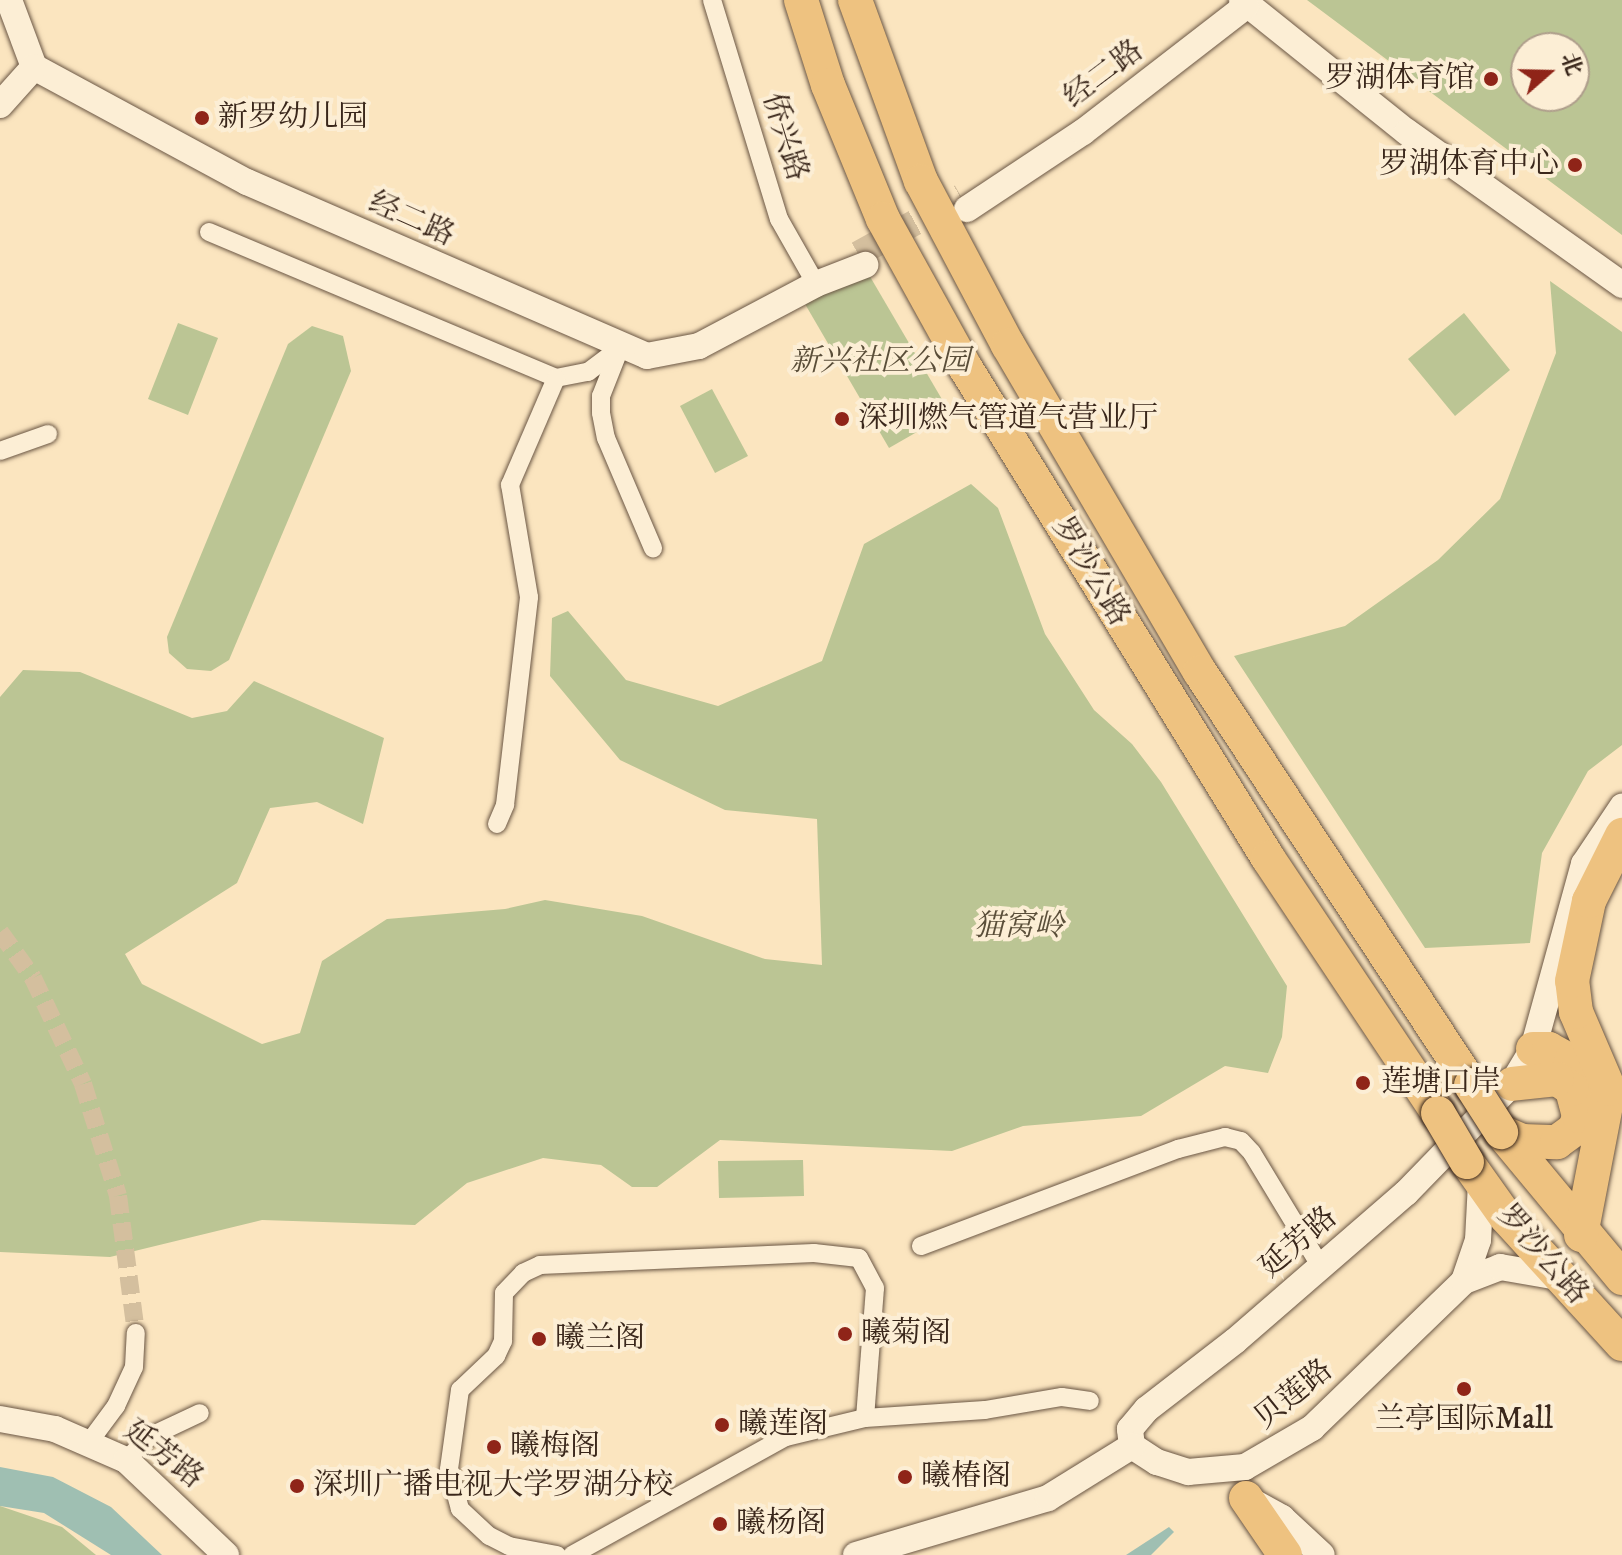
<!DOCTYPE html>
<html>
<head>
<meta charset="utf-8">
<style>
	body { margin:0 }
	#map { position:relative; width:1622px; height:1555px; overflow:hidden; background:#fbe5bf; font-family:"IM FELL DW Pica","Noto Serif SC",serif }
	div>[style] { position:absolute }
	.green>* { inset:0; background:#bbc594 }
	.water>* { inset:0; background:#9fbfb2 }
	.street-tunnel>* { height:18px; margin-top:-9px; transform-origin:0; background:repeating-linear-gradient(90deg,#d4bf9e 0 18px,transparent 0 27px) }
	.secondary-tunnel>* { height:26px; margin-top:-13px; transform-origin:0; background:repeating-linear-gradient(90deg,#d4bf9e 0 26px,transparent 0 39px) }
	.roads { filter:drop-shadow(0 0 2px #6a5644) drop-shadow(0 0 2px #6a5644) }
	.street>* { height:18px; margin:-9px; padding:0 9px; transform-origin:9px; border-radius:9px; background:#fceed5 }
	.secondary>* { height:26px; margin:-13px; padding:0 13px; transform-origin:13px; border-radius:13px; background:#fceed5 }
	.highway>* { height:34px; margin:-17px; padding:0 17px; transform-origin:17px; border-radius:17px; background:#eec280 }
	.bridges { filter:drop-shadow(0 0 2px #3a271b) drop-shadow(0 0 2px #3a271b) }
	.highway-bridge>* { height:34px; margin:-17px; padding:0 17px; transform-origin:17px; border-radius:17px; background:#eec280 }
	.dots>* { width:22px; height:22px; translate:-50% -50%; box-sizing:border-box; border:4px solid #fceed5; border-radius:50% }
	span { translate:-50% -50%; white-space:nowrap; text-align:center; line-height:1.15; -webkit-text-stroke:8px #fceed5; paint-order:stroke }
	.street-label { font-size:30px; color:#3a271b }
	.poi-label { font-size:30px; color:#3a271b }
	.right { translate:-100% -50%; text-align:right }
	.left { translate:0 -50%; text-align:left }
	.park-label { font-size:30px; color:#5a4e39; font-style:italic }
	.north { position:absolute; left:1510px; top:32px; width:80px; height:80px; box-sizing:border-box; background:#fceed5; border:2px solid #ae9e8b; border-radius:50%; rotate:70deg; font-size:22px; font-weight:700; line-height:32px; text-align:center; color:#3a271b }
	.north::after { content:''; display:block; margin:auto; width:28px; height:36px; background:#8f2418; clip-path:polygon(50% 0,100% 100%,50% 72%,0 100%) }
</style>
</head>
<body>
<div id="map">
	<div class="green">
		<div style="clip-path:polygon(evenodd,1307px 0,1622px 0,1622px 235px,1307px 0,1526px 48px,1574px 48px,1574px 96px,1526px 96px,1526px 48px)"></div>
		<div style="clip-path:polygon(865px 268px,950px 413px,889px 448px,805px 304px)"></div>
		<div style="clip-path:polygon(1550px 281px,1622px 332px,1622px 745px,1588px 771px,1542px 853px,1530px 943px,1425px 948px,1234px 656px,1345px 626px,1438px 560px,1500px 499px,1556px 353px)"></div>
		<div style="clip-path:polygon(1464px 313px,1510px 370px,1455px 416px,1408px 359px)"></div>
		<div style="clip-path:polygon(178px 323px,218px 338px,188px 415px,148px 399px)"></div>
		<div style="clip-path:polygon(312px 326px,343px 336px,351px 371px,229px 660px,211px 671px,187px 669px,169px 653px,167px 637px,288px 344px)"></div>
		<div style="clip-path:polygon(712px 389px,748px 456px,715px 473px,680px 406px)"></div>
		<div style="clip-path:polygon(971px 484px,998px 508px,1045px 634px,1094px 710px,1132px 744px,1161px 782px,1287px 986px,1282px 1037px,1268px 1073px,1225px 1066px,1141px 1116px,1023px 1126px,952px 1151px,720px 1140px,657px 1187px,632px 1187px,601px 1165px,543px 1158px,467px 1183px,415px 1225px,262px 1220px,110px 1257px,0 1252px,0 697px,23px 670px,80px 672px,192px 718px,227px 711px,254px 681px,384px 738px,363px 824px,317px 802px,270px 808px,237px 883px,125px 954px,142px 984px,262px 1044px,300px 1033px,322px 961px,387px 919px,505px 909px,545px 900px,642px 916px,765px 959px,822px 965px,817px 819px,725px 810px,620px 760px,550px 676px,552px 618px,568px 611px,626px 680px,718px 706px,822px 661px,864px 544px)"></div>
		<div style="clip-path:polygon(803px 1160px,804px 1196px,719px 1198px,718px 1161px)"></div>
		<div style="clip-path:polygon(0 1506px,62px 1527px,96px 1555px,0 1555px)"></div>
	</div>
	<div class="water">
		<div style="clip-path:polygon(0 1467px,53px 1477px,111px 1507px,162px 1555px,111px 1555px,44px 1513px,0 1506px)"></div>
		<div style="clip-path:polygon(1169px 1527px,1174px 1532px,1151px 1555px,1126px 1555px)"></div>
	</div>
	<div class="street-tunnel">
		<div style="left:0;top:932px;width:57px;rotate:54.3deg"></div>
		<div style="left:33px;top:978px;width:117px;rotate:64.7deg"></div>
		<div style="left:83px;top:1084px;width:117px;rotate:72.6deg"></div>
		<div style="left:118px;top:1196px;width:138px;rotate:82.5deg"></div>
	</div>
	<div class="secondary-tunnel">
		<div style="left:858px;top:254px;width:118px;rotate:-29deg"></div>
	</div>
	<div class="roads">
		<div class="street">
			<div style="left:712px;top:0;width:229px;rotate:73deg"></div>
			<div style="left:779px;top:219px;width:75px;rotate:60.4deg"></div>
			<div style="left:209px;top:232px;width:376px;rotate:22.8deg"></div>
			<div style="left:556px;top:378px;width:33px;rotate:-11deg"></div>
			<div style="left:588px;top:372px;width:40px;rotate:-37deg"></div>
			<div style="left:620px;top:348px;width:52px;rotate:111.6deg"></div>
			<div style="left:601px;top:396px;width:17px;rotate:90deg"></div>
			<div style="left:601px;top:413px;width:25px;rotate:79deg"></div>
			<div style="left:606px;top:438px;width:120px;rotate:66.9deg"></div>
			<div style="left:0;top:451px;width:51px;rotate:-19.5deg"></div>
			<div style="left:497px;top:824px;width:21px;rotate:-67deg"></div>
			<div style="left:505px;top:805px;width:209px;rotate:-83.4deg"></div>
			<div style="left:529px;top:597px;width:114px;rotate:-99.6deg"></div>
			<div style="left:510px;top:485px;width:116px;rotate:-66.7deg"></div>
			<div style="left:921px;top:1246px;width:275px;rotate:-20.7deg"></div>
			<div style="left:1178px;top:1149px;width:49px;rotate:-14.3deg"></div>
			<div style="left:1225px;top:1137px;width:16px;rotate:14deg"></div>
			<div style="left:1241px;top:1141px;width:16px;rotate:47deg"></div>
			<div style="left:1252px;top:1153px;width:133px;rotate:58.8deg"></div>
			<div style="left:90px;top:1441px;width:44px;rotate:-53.4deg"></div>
			<div style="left:116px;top:1406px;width:43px;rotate:-65.2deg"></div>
			<div style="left:134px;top:1367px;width:34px;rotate:-87deg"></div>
			<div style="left:126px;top:1460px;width:33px;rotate:-45deg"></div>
			<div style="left:149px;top:1437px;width:56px;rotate:-25.2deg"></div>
			<div style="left:557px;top:1555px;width:49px;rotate:-169.4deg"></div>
			<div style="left:509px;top:1546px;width:22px;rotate:-153deg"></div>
			<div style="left:489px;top:1536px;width:40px;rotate:-137deg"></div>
			<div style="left:460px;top:1509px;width:41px;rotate:-105.4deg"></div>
			<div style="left:449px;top:1469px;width:80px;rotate:-82.1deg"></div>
			<div style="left:460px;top:1390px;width:50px;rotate:-43.4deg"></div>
			<div style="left:496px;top:1356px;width:17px;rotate:-65deg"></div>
			<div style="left:503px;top:1341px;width:48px;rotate:-88.8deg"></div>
			<div style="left:504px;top:1293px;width:28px;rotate:-46deg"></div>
			<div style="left:523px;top:1273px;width:19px;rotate:-25deg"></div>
			<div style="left:540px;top:1265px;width:274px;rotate:-2.5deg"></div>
			<div style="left:814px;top:1253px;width:45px;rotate:6.3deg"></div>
			<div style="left:859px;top:1258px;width:34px;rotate:62deg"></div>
			<div style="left:875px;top:1288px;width:130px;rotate:94.4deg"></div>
			<div style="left:572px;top:1555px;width:244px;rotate:-28.9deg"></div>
			<div style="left:786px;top:1437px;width:81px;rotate:-13.5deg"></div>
			<div style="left:865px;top:1418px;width:120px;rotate:-3.8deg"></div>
			<div style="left:985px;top:1410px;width:78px;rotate:-9.6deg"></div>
			<div style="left:1062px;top:1397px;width:28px;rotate:8deg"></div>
		</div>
		<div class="secondary">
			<div style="left:9px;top:0;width:72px;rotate:69.5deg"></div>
			<div style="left:1242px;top:0;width:211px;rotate:38.7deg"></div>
			<div style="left:1407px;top:132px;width:264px;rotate:35.4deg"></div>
			<div style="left:34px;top:67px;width:242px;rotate:28.4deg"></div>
			<div style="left:247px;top:182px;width:436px;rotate:23.5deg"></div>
			<div style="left:647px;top:356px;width:53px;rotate:-10.9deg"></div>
			<div style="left:699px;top:346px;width:132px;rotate:-27.9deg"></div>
			<div style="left:816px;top:284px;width:53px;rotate:-21.2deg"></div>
			<div style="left:0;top:105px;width:51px;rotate:-48.2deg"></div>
			<div style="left:967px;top:209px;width:139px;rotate:-33.6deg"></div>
			<div style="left:1083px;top:132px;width:206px;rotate:-37.7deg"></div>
			<div style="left:1464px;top:1281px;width:43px;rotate:-71.1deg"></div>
			<div style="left:1478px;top:1240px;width:57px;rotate:-87deg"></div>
			<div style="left:0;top:1419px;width:56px;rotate:10.3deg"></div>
			<div style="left:55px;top:1429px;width:77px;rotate:23.6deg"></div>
			<div style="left:126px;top:1460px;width:138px;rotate:43.5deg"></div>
			<div style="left:1132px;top:1446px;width:17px;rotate:-97deg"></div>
			<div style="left:1130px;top:1429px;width:26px;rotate:-50deg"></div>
			<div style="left:1147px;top:1409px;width:111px;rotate:-37.7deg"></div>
			<div style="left:1235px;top:1341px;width:226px;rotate:-40.9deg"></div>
			<div style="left:1406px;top:1193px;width:152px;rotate:-45.8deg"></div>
			<div style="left:1512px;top:1084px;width:41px;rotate:-59deg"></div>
			<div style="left:1533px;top:1049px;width:192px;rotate:-74.6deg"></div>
			<div style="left:1584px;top:864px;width:69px;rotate:-56.3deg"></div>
			<div style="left:1132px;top:1446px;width:30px;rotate:33deg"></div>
			<div style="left:1157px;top:1462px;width:33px;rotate:18deg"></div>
			<div style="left:1188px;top:1472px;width:57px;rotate:-5deg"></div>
			<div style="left:1245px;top:1467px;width:78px;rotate:-30.2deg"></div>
			<div style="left:1312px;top:1428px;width:211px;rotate:-44deg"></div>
			<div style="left:1464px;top:1281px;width:39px;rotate:-21deg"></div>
			<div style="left:1500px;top:1267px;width:59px;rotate:9.8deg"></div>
			<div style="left:1248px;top:1499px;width:39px;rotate:29deg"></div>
			<div style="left:1282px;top:1518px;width:54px;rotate:42.8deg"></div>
			<div style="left:856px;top:1555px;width:200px;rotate:-16.5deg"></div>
			<div style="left:1048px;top:1498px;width:99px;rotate:-31.8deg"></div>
		</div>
		<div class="highway">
			<div style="left:801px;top:0;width:89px;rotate:72.4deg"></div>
			<div style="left:828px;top:85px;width:145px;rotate:67.7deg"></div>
			<div style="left:883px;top:219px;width:169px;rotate:61deg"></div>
			<div style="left:965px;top:367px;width:577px;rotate:58.32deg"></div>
			<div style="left:1268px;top:858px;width:306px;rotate:56.3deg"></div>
			<div style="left:855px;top:0;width:193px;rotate:70deg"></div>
			<div style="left:921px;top:181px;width:186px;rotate:62.1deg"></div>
			<div style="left:1008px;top:345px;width:379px;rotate:59.6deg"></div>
			<div style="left:1200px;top:672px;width:494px;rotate:56.7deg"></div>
			<div style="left:1533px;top:1049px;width:16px"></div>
			<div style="left:1549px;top:1049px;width:25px;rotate:29deg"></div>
			<div style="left:1571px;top:1061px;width:27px;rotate:57deg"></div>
			<div style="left:1586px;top:1084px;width:27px;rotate:86deg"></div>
			<div style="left:1501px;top:1132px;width:190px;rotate:50.3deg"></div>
			<div style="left:1501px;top:1132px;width:23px;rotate:23deg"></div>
			<div style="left:1522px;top:1141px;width:35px;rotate:2deg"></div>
			<div style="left:1557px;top:1142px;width:22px;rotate:-36deg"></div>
			<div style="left:1575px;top:1129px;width:14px;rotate:-73deg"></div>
			<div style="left:1579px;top:1116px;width:28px;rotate:-105deg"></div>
			<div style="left:1572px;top:1089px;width:18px;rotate:-146deg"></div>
			<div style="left:1557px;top:1079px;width:45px;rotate:173.7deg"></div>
			<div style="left:1467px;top:1162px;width:67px;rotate:54.7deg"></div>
			<div style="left:1506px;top:1217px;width:172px;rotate:47.6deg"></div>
			<div style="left:1581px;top:1235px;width:149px;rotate:-79.1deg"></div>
			<div style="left:1609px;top:1089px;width:84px;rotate:-113.2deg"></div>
			<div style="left:1576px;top:1012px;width:31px;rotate:-97deg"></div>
			<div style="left:1572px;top:981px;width:82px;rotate:-78deg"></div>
			<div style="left:1589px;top:901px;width:74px;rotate:-63.4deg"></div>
			<div style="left:1246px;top:1498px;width:69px;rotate:55.6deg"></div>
		</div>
	</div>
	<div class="bridges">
		<div class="highway-bridge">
			<div style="left:1471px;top:1085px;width:56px;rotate:57.4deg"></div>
			<div style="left:1438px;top:1113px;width:57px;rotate:59.4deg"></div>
		</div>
	</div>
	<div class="dots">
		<div style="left:1491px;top:79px;background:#8f2418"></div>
		<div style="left:202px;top:118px;background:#8f2418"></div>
		<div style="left:1575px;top:165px;background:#8f2418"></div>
		<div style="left:842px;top:419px;background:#8f2418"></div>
		<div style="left:1363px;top:1083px;background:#8f2418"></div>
		<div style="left:845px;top:1334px;background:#8f2418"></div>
		<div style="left:539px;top:1339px;background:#8f2418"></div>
		<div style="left:1464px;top:1389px;background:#8f2418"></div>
		<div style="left:722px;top:1425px;background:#8f2418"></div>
		<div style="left:494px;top:1447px;background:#8f2418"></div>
		<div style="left:905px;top:1477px;background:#8f2418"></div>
		<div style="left:297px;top:1486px;background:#8f2418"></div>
		<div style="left:720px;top:1524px;background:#8f2418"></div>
	</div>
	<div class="street-label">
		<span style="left:1104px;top:75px;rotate:-37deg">经二路</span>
		<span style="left:784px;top:137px;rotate:73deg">侨兴路</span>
		<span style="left:411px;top:220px;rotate:24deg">经二路</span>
		<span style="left:1090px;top:572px;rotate:59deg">罗沙公路</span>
		<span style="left:1299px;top:1243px;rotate:-41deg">延芳路</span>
		<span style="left:1542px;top:1255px;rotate:49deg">罗沙公路</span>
		<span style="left:1294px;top:1395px;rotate:-39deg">贝莲路</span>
		<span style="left:163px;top:1455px;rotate:38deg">延芳路</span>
	</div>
	<div class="poi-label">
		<span class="right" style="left:1475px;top:79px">罗湖体育馆</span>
		<span class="left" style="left:218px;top:118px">新罗幼儿园</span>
		<span class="right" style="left:1559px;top:165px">罗湖体育中心</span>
		<span class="left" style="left:858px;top:419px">深圳燃气管道气营业厅</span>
		<span class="left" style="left:1381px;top:1083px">莲塘口岸</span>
		<span class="left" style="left:861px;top:1334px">曦菊阁</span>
		<span class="left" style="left:555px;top:1339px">曦兰阁</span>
		<span style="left:1464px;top:1420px">兰亭国际Mall</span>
		<span class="left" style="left:738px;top:1425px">曦莲阁</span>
		<span class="left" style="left:510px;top:1447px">曦梅阁</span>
		<span class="left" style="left:921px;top:1477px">曦椿阁</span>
		<span class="left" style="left:313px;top:1486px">深圳广播电视大学罗湖分校</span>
		<span class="left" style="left:736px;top:1524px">曦杨阁</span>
	</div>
	<div class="park-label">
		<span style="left:880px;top:362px">新兴社区公园</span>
		<span style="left:1019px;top:927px">猫窝岭</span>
	</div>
	<div class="north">北</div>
</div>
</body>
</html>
